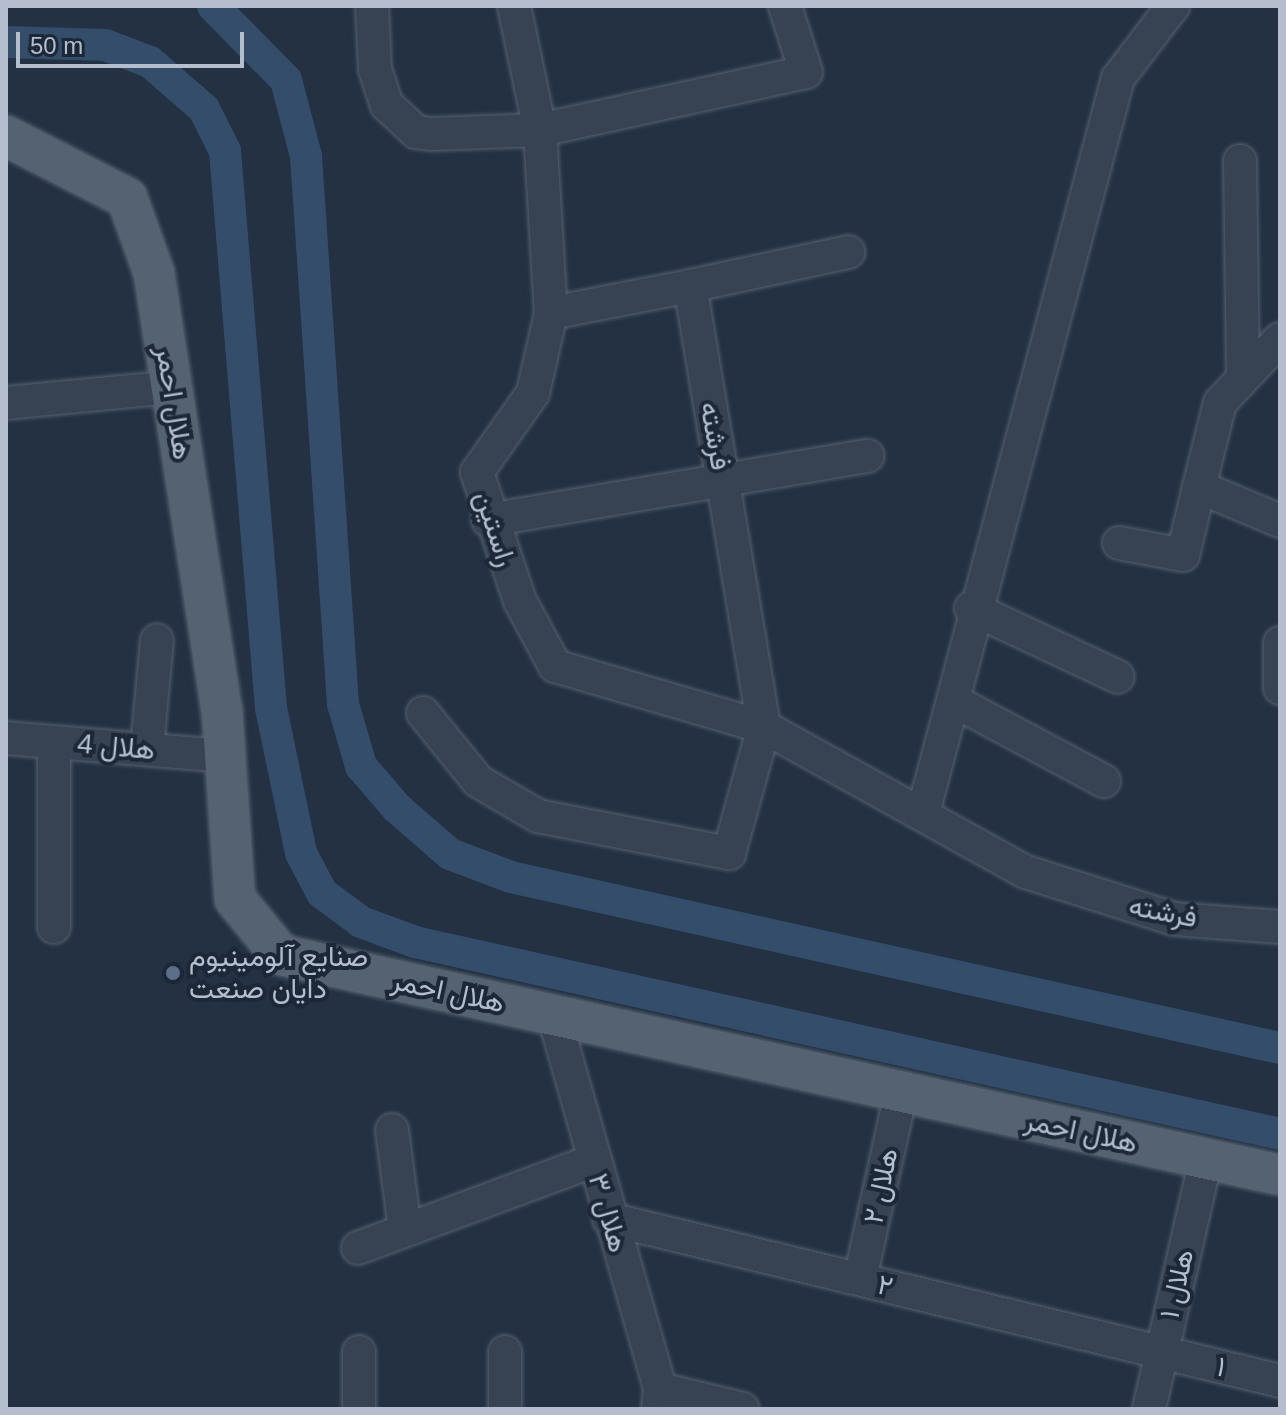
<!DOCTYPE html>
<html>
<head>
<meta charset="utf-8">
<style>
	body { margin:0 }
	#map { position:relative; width:1286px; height:1415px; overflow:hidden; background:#233142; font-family:Helvetica,Vazirmatn,sans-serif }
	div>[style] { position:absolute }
	.canal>* { height:32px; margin:-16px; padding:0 16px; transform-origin:16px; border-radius:16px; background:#344d6b }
	.roads { filter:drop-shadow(0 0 2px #55616f) drop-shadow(0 0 2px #55616f) }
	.minor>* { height:32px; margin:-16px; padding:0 16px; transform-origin:16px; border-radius:16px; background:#374352 }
	.major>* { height:40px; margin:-20px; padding:0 20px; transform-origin:20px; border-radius:20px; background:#556272 }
	.dots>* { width:22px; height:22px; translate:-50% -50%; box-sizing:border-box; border:4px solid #1c2837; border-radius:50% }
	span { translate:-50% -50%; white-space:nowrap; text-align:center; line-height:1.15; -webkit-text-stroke:8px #1c2837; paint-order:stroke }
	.street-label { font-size:28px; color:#b4becc }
	.poi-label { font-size:28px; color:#b4becc }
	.left { translate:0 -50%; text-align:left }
	.frame { position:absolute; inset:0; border:8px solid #b4becc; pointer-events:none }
	.scale { position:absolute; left:16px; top:32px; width:228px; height:36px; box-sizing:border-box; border:4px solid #b4becc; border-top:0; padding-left:10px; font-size:24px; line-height:28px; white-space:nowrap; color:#b4becc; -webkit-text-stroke:6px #1c2837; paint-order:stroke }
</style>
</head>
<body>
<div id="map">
	<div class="canal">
		<div style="left:213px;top:6px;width:104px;rotate:45.4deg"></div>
		<div style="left:286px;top:80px;width:79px;rotate:75.3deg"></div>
		<div style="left:306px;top:156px;width:549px;rotate:86.14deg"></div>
		<div style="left:343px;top:704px;width:65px;rotate:73.8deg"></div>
		<div style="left:361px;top:766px;width:55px;rotate:49.4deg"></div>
		<div style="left:397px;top:808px;width:70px;rotate:41deg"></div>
		<div style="left:450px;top:854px;width:65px;rotate:20.7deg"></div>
		<div style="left:511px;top:877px;width:788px;rotate:12.54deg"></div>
		<div style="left:6px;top:42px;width:99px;rotate:1.7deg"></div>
		<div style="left:105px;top:45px;width:48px;rotate:20.7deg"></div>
		<div style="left:150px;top:62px;width:72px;rotate:41deg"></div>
		<div style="left:204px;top:109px;width:47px;rotate:63.4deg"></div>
		<div style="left:225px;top:151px;width:559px;rotate:85.28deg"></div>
		<div style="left:271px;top:708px;width:148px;rotate:78.3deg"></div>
		<div style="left:301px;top:853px;width:45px;rotate:62.3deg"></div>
		<div style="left:322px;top:893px;width:49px;rotate:36.6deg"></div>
		<div style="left:361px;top:922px;width:58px;rotate:20.3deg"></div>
		<div style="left:415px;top:942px;width:886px;rotate:12.51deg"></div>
	</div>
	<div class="roads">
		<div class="minor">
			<div style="left:372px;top:6px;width:63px;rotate:87.3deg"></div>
			<div style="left:375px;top:69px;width:38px;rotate:72deg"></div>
			<div style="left:387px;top:105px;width:40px;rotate:43deg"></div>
			<div style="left:416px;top:132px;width:15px;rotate:8deg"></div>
			<div style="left:431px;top:134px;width:109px;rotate:-2.1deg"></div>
			<div style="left:540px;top:130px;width:272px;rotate:-12.3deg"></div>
			<div style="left:806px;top:72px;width:69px;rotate:-107.7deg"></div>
			<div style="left:514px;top:6px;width:127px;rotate:78.2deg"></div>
			<div style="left:540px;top:130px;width:183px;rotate:86.6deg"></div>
			<div style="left:551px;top:313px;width:82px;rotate:102.7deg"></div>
			<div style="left:533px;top:393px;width:97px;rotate:125.3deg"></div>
			<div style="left:477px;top:472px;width:136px;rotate:71.6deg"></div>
			<div style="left:520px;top:601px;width:74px;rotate:61.7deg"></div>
			<div style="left:555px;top:666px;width:218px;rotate:16.3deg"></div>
			<div style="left:764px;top:727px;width:299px;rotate:29deg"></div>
			<div style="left:1026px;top:872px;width:155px;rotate:17.6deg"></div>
			<div style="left:1174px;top:919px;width:106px;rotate:4.3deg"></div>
			<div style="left:1240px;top:161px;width:212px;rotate:89.2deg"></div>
			<div style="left:690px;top:286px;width:162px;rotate:-12.1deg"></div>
			<div style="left:1280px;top:339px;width:88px;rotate:133.2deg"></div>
			<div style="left:1220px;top:403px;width:87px;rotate:104deg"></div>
			<div style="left:1199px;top:487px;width:88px;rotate:22.8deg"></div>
			<div style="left:6px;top:403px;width:166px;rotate:-5.5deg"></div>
			<div style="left:488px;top:520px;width:385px;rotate:-9.6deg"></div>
			<div style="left:1119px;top:543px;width:65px;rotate:10.6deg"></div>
			<div style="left:1183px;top:555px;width:70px;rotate:-76.8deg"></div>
			<div style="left:971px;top:608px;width:162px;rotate:25.1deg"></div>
			<div style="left:1280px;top:643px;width:45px;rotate:90deg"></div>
			<div style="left:954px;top:701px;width:170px;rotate:28.1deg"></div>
			<div style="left:423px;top:713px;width:87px;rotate:51deg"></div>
			<div style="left:478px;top:781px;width:69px;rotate:30.3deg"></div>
			<div style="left:538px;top:816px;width:195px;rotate:11deg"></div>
			<div style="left:729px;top:853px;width:131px;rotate:-74.5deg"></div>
			<div style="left:764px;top:727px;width:447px;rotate:-99.5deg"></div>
			<div style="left:690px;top:286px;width:142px;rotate:169deg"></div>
			<div style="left:6px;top:738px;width:220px;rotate:4.7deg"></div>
			<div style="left:54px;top:742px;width:185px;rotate:90deg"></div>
			<div style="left:147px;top:749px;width:109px;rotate:-84.8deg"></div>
			<div style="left:923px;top:813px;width:760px;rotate:-75.14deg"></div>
			<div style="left:1118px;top:78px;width:91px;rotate:-52.6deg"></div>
			<div style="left:554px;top:1016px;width:388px;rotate:74.1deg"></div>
			<div style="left:660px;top:1389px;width:20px;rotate:96deg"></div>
			<div style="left:392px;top:1130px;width:101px;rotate:82.6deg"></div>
			<div style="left:609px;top:1219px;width:690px;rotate:13.57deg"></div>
			<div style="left:358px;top:1248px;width:251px;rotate:-20.3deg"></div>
			<div style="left:860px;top:1279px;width:191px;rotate:-77.6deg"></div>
			<div style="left:359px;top:1352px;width:57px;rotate:90deg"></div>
			<div style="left:660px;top:1389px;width:85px;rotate:13.5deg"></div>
			<div style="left:505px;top:1409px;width:57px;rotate:-90deg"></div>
			<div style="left:1149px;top:1409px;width:256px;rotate:-77.2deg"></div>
		</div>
		<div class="major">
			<div style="left:6px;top:136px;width:136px;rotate:27.1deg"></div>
			<div style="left:127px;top:198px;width:80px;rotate:70.2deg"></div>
			<div style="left:154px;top:273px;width:442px;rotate:81.2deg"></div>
			<div style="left:222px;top:710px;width:189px;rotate:86.1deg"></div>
			<div style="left:235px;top:899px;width:72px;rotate:50.6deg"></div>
			<div style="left:281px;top:955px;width:1023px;rotate:12.42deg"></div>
		</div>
	</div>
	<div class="dots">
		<div style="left:173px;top:973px;background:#5c6f8a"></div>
	</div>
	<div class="street-label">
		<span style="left:174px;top:403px;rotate:81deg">هلال احمر</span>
		<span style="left:715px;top:436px;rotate:80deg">فرشته</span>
		<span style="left:495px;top:529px;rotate:72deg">راستین</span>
		<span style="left:116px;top:747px;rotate:5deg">هلال 4</span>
		<span style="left:1163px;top:912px;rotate:11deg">فرشته</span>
		<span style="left:448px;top:992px;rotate:12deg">هلال احمر</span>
		<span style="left:1081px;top:1132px;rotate:12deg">هلال احمر</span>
		<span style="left:881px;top:1186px;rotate:-78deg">هلال ۲</span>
		<span style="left:608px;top:1213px;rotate:74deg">هلال ۳</span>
		<span style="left:1177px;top:1284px;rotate:-77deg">هلال ۱</span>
		<span style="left:885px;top:1286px;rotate:14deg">۲</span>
		<span style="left:1221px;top:1367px;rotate:14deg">۱</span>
	</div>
	<div class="poi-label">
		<span class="left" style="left:189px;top:973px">صنايع آلومینیوم<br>دایان صنعت</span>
	</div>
	<div class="frame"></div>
	<div class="scale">50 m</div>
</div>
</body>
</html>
